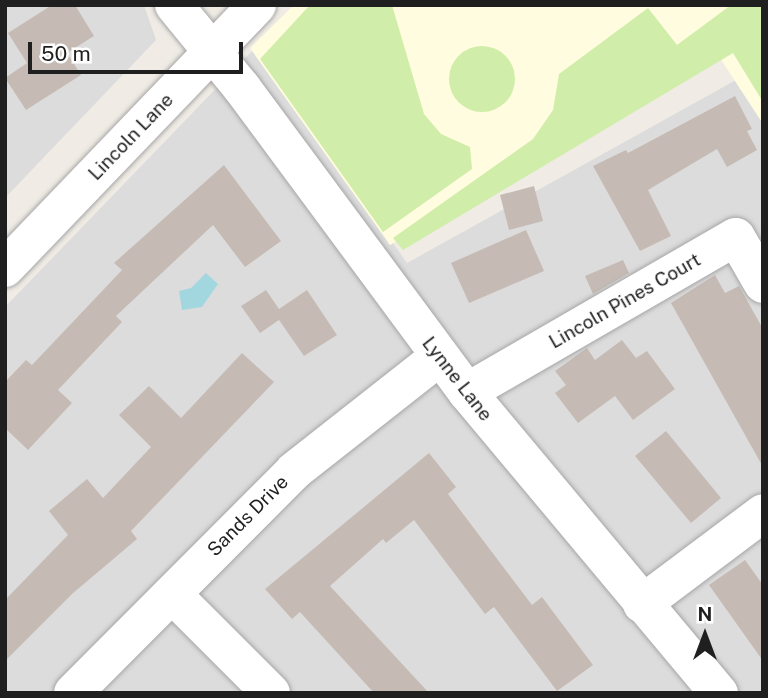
<!DOCTYPE html>
<html>
<head>
<meta charset="utf-8">
<style>
	body { margin:0 }
	#map { position:relative; width:768px; height:698px; overflow:hidden; background:#f0ece5; font-family:"Public Sans",sans-serif }
	div>[style] { position:absolute }
	.residential>* { inset:0; background:#dddcdc }
	.education>* { inset:0; background:#fffcdf }
	.grass>* { inset:0; background:#d0eda9 }
	.round { border-radius:50% }
	.water>* { inset:0; background:#a3d7e0 }
	.building>* { inset:0; background:#c5bbb4 }
	.roads { filter:drop-shadow(0 0 2px #a6a6a6) drop-shadow(0 0 2px #a6a6a6) }
	.minor>* { height:38px; margin:-19px; padding:0 19px; transform-origin:19px; border-radius:19px; background:#fff }
	span { translate:-50% -50%; white-space:nowrap; text-align:center; line-height:1.15; -webkit-text-stroke:5px #fff; paint-order:stroke }
	.street-label { font-size:19px; color:#1f1f1f }
	.frame { position:absolute; inset:0; border:7px solid #1f1f1f; pointer-events:none }
	.north { position:absolute; left:670px; top:600px; width:70px; height:70px; -webkit-text-stroke:5px #fff; paint-order:stroke; rotate:0deg; font-size:19px; font-weight:700; line-height:28px; text-align:center; color:#1f1f1f }
	.north::after { content:''; display:block; margin:auto; width:24px; height:32px; background:#1f1f1f; clip-path:polygon(50% 0,100% 100%,50% 72%,0 100%) }
	.scale { position:absolute; left:28px; top:42px; width:215px; height:32px; box-sizing:border-box; border:4px solid #1f1f1f; border-top:0; padding-left:9px; font-size:21px; line-height:24px; white-space:nowrap; color:#1f1f1f; -webkit-text-stroke:5px #fff; paint-order:stroke }
</style>
</head>
<body>
<div id="map">
	<div class="residential">
		<div style="clip-path:polygon(5px 5px,144px 5px,156px 40px,5px 198px)"></div>
		<div style="clip-path:polygon(256px 47px,407px 263px,752px 71px,763px 88px,763px 693px,5px 693px,5px 307px)"></div>
	</div>
	<div class="education">
		<div style="clip-path:polygon(294px 5px,763px 5px,763px 124px,720px 58px,390px 245px,250px 48px)"></div>
	</div>
	<div class="grass">
		<div style="clip-path:polygon(310px 5px,392px 5px,424px 114px,441px 134px,470px 147px,472px 169px,383px 232px,260px 59px)"></div>
		<div style="clip-path:polygon(731px 5px,763px 5px,763px 102px,733px 53px,403px 250px,393px 238px,533px 139px,553px 110px,559px 74px,648px 8px,677px 45px)"></div>
		<div class="round" style="left:449px;top:46px;width:66px;height:66px"></div>
	</div>
	<div class="water">
		<div style="clip-path:polygon(206px 273px,218px 284px,202px 307px,182px 310px,179px 291px,191px 288px)"></div>
	</div>
	<div class="building">
		<div style="clip-path:polygon(52px 5px,75px 5px,94px 36px,67px 53px,81px 75px,26px 110px,5px 78px,27px 63px,8px 33px)"></div>
		<div style="clip-path:polygon(735px 96px,752px 129px,747px 131px,757px 150px,727px 167px,717px 149px,648px 190px,671px 236px,640px 251px,593px 166px,626px 150px,628px 153px)"></div>
		<div style="clip-path:polygon(224px 165px,281px 241px,245px 267px,213px 225px,116px 316px,122px 322px,58px 390px,72px 403px,28px 450px,5px 428px,5px 382px,26px 360px,32px 365px,122px 270px,114px 263px)"></div>
		<div style="clip-path:polygon(534px 186px,543px 221px,509px 230px,500px 195px)"></div>
		<div style="clip-path:polygon(526px 230px,544px 271px,469px 303px,451px 263px)"></div>
		<div style="clip-path:polygon(623px 260px,629px 273px,593px 294px,585px 276px)"></div>
		<div style="clip-path:polygon(715px 275px,725px 293px,739px 286px,763px 329px,763px 467px,671px 303px)"></div>
		<div style="clip-path:polygon(266px 290px,279px 309px,307px 290px,337px 335px,304px 356px,279px 320px,260px 333px,241px 306px)"></div>
		<div style="clip-path:polygon(622px 340px,636px 358px,647px 351px,675px 389px,633px 420px,615px 396px,578px 423px,555px 393px,566px 385px,555px 371px,587px 348px,595px 360px)"></div>
		<div style="clip-path:polygon(242px 353px,274px 382px,131px 531px,137px 539px,72px 594px,5px 661px,5px 600px,68px 535px,49px 511px,87px 479px,103px 498px,151px 447px,119px 415px,149px 386px,181px 418px)"></div>
		<div style="clip-path:polygon(666px 431px,721px 498px,691px 523px,635px 456px)"></div>
		<div style="clip-path:polygon(429px 453px,456px 487px,448px 494px,532px 605px,542px 597px,593px 665px,557px 691px,494px 607px,485px 614px,414px 520px,386px 543px,383px 539px,330px 586px,429px 693px,374px 693px,300px 612px,292px 619px,265px 589px)"></div>
		<div style="clip-path:polygon(745px 560px,763px 585px,763px 661px,709px 585px)"></div>
	</div>
	<div class="roads">
		<div class="minor">
			<div style="left:174px;top:5px;width:107px;rotate:50.7deg"></div>
			<div style="left:242px;top:88px;width:378px;rotate:53.5deg"></div>
			<div style="left:467px;top:392px;width:393px;rotate:50.1deg"></div>
			<div style="left:5px;top:268px;width:364px;rotate:-46.2deg"></div>
			<div style="left:467px;top:392px;width:310px;rotate:-30deg"></div>
			<div style="left:736px;top:237px;width:54px;rotate:60.1deg"></div>
			<div style="left:172px;top:594px;width:140px;rotate:45deg"></div>
			<div style="left:642px;top:604px;width:151px;rotate:-36.9deg"></div>
			<div style="left:73px;top:693px;width:313px;rotate:-45.1deg"></div>
			<div style="left:294px;top:471px;width:184px;rotate:-38.2deg"></div>
		</div>
	</div>
	<div class="street-label">
		<span style="left:131px;top:137px;rotate:-46deg">Lincoln Lane</span>
		<span style="left:625px;top:301px;rotate:-30deg">Lincoln Pines Court</span>
		<span style="left:457px;top:379px;rotate:52deg">Lynne Lane</span>
		<span style="left:248px;top:516px;rotate:-45deg">Sands Drive</span>
	</div>
	<div class="frame"></div>
	<div class="north">N</div>
	<div class="scale">50 m</div>
</div>
</body>
</html>
